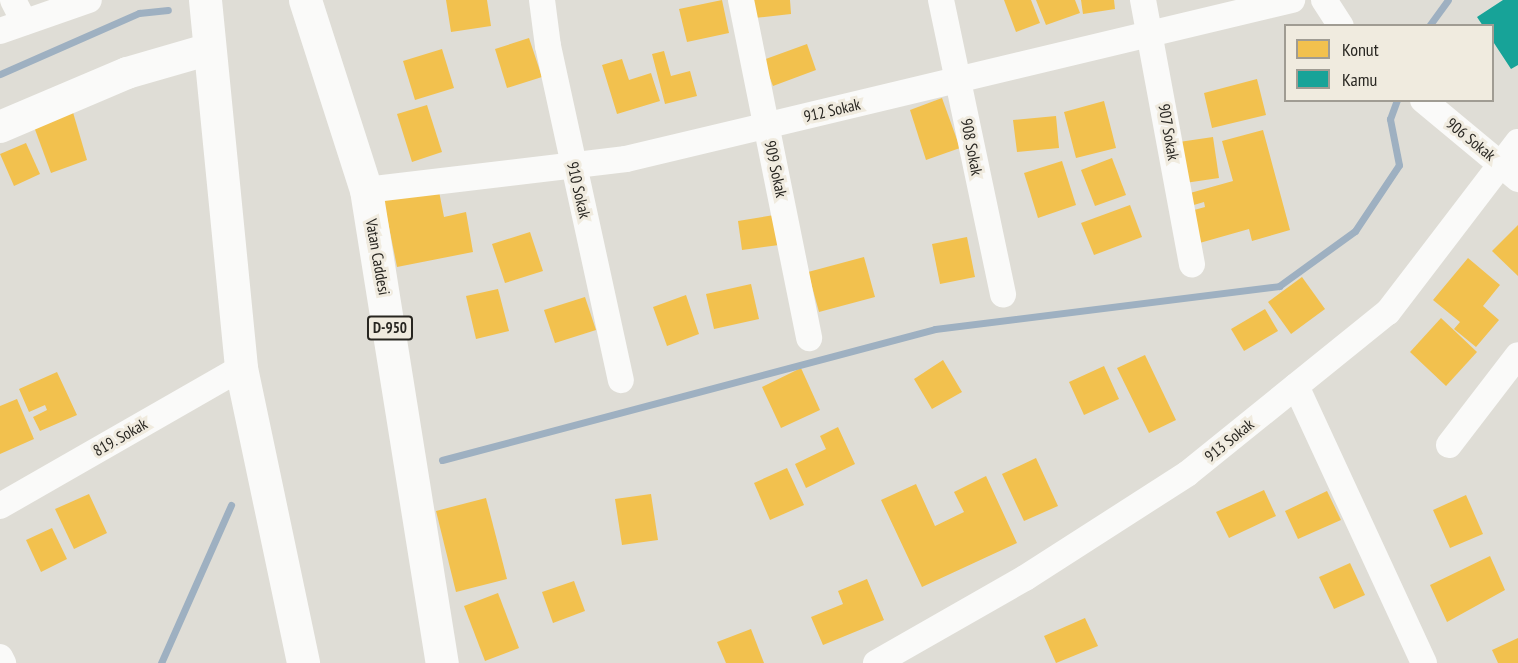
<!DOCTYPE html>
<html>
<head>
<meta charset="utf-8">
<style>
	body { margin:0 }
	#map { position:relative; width:1518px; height:663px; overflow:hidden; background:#dfddd6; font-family:"PT Sans Narrow",sans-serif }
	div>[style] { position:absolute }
	.homes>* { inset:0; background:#f2c14e }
	.public>* { inset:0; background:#17a398 }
	.stream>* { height:7px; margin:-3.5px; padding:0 3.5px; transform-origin:3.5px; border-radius:3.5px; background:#9eb0c1 }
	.minor>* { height:26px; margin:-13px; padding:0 13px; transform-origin:13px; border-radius:13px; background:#fafaf9 }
	.tertiary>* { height:32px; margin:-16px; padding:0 16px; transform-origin:16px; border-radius:16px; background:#fafaf9 }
	.trunk>* { height:33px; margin:-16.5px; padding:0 16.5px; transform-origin:16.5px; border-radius:16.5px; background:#fafaf9 }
	span { translate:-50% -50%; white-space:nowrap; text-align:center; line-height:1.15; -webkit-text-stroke:6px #f0ebdf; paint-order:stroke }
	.shield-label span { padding:2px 4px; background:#f0ebdf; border:2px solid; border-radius:4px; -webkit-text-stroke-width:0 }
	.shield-label { font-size:15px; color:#282621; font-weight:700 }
	.street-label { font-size:16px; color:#282621 }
	.legend { position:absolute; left:1284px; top:24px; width:210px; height:78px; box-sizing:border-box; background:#f0ebdf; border:2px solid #a09c93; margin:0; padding:8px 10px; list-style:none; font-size:18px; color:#282621 }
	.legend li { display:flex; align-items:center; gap:12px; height:30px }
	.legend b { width:30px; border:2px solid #a09c93 }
</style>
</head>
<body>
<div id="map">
	<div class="homes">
		<div style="clip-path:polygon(446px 0,487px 0,491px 26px,451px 32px)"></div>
		<div style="clip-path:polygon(722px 0,729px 33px,687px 42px,679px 9px)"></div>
		<div style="clip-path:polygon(752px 0,790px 0,791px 14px,754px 18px)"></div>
		<div style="clip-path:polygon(1004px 0,1031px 0,1040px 23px,1016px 32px)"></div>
		<div style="clip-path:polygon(1036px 0,1075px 0,1080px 13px,1046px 25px)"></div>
		<div style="clip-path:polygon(1081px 0,1114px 0,1115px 9px,1083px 14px)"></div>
		<div style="clip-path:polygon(529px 38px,542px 77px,507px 88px,495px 49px)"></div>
		<div style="clip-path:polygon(807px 44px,816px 70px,773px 86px,763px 60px)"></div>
		<div style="clip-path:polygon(442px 49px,454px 88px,415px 100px,403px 61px)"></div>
		<div style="clip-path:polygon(664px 51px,671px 76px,690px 71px,697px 96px,665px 104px,652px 54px)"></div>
		<div style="clip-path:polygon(622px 59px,629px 80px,651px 73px,660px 101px,617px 114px,602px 65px)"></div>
		<div style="clip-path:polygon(1257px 79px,1266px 115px,1212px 128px,1204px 93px)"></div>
		<div style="clip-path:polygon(942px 98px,960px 148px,926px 160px,910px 110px)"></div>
		<div style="clip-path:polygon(1104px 101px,1116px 148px,1076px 158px,1064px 112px)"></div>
		<div style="clip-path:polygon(427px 105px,442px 152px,412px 162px,397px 114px)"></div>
		<div style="clip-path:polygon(72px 109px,87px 160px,51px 173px,33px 124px)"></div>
		<div style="clip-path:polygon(1056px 116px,1059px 148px,1017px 152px,1013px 120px)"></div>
		<div style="clip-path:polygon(1263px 130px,1290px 230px,1252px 241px,1249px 229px,1196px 244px,1187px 212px,1205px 207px,1204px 202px,1187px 207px,1183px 195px,1233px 181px,1222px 141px)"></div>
		<div style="clip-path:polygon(1213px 137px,1219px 178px,1185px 183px,1179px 142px)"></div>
		<div style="clip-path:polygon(26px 143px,40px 174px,14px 186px,0 154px)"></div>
		<div style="clip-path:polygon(1112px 158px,1126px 195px,1095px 206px,1081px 170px)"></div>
		<div style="clip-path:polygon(1062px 161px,1076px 205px,1038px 218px,1024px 173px)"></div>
		<div style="clip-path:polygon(438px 186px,444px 217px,466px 212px,473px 252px,397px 267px,383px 197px)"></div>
		<div style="clip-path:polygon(1130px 205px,1142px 237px,1094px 255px,1081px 223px)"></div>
		<div style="clip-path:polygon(774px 215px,779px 245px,742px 250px,738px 221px)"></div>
		<div style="clip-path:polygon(1518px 225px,1518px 276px,1492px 251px)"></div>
		<div style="clip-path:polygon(530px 232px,543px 271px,505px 283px,492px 244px)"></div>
		<div style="clip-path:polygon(967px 237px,975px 277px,940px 284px,932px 244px)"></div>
		<div style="clip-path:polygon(864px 257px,875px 297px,819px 312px,808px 272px)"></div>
		<div style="clip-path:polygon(1468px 258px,1500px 285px,1483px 306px,1499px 320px,1476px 347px,1454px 329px,1460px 322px,1433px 300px)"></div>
		<div style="clip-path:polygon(1302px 277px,1325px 309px,1291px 334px,1268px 302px)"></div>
		<div style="clip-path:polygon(751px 284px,759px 319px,714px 329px,706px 294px)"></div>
		<div style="clip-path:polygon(498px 289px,509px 331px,476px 339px,466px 296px)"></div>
		<div style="clip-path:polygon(686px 295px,699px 334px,667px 346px,653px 307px)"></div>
		<div style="clip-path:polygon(585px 297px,596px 330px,555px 343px,544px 310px)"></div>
		<div style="clip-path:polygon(1265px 309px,1278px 331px,1244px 351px,1231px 329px)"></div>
		<div style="clip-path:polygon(1441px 318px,1477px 352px,1446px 386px,1410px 352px)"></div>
		<div style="clip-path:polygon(1145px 355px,1176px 420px,1149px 433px,1117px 368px)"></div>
		<div style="clip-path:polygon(943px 360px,962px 392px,932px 409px,914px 379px)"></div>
		<div style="clip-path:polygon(1104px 366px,1119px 399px,1084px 415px,1069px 382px)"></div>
		<div style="clip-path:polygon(801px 368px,820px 410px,781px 428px,762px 387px)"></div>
		<div style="clip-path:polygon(57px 372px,77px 415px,40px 431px,33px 417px,47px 410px,45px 405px,29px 412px,19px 389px)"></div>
		<div style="clip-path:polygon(17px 399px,34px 439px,0 454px,0 406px)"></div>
		<div style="clip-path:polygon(838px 427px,855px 464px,806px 488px,795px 464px,826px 449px,820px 436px)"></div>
		<div style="clip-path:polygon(1036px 458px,1058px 506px,1024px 521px,1002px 474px)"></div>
		<div style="clip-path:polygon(787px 468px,804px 505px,770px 520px,754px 483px)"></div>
		<div style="clip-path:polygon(986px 476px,1017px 543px,922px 587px,881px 500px,916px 484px,935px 526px,964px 512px,954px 492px)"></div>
		<div style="clip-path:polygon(1264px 490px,1276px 516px,1229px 538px,1216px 512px)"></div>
		<div style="clip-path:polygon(1327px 491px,1341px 520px,1298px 539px,1285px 511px)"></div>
		<div style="clip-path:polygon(89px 494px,107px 533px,74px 549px,55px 509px)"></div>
		<div style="clip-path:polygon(651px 494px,658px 540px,622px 545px,615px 499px)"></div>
		<div style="clip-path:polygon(1466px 495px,1483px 534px,1450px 548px,1433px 510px)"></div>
		<div style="clip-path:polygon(486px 498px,507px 579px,456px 592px,436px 511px)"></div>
		<div style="clip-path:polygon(52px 528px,67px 559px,41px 572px,26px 540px)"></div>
		<div style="clip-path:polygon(1490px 556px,1505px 590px,1447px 622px,1430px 585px)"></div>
		<div style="clip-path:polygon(1350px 563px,1365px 595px,1334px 609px,1319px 577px)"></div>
		<div style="clip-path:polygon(867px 579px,884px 620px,823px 645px,811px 617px,843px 604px,838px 591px)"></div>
		<div style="clip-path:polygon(574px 581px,585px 611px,553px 623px,542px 592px)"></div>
		<div style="clip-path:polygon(498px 593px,519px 648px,485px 661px,464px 606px)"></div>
		<div style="clip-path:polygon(1085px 618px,1098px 646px,1056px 663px,1044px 636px)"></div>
		<div style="clip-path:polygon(751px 629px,764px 663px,726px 663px,717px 642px)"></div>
		<div style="clip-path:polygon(1518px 638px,1518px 663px,1498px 663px,1492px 650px)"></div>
	</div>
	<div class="public">
		<div style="clip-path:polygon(1503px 0,1518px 0,1518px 65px,1511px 69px,1492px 40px,1492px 26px,1483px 26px,1477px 17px)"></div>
	</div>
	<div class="stream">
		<div style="left:1429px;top:26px;width:32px;rotate:-54deg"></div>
		<div style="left:0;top:74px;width:152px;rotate:-23.7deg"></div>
		<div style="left:139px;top:13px;width:29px;rotate:-6deg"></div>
		<div style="left:442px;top:460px;width:510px;rotate:-14.88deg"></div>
		<div style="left:935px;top:329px;width:347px;rotate:-7.1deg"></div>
		<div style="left:1279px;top:286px;width:94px;rotate:-35.9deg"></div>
		<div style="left:1355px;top:231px;width:79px;rotate:-56.3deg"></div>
		<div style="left:1399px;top:165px;width:47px;rotate:-101.1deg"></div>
		<div style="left:1390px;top:119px;width:20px;rotate:-70deg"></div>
		<div style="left:161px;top:663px;width:173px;rotate:-66.1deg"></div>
	</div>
	<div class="minor">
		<div style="left:13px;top:0;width:25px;rotate:63deg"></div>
		<div style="left:542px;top:0;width:46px;rotate:82.6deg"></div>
		<div style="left:548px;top:46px;width:342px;rotate:77.7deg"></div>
		<div style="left:741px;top:0;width:345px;rotate:78.6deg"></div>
		<div style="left:941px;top:0;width:301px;rotate:78.1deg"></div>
		<div style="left:1143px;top:0;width:269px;rotate:79.5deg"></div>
		<div style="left:1324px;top:0;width:31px;rotate:57deg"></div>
		<div style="left:0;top:31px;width:94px;rotate:-19.2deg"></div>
		<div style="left:1423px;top:100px;width:124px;rotate:39.7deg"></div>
		<div style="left:366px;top:190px;width:262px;rotate:-6.8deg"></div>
		<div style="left:626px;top:159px;width:685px;rotate:-13.43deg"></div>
		<div style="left:1296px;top:386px;width:305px;rotate:65.2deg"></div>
		<div style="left:1449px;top:445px;width:113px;rotate:-52.5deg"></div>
		<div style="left:0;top:506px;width:278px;rotate:-29.8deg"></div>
		<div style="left:0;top:657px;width:7px;rotate:63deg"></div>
		<div style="left:876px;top:663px;width:172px;rotate:-29.7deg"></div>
		<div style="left:1025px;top:578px;width:193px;rotate:-32.7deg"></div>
		<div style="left:1187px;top:474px;width:258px;rotate:-38.9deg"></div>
		<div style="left:1388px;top:312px;width:214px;rotate:-52.6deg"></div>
	</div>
	<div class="tertiary">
		<div style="left:0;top:127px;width:138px;rotate:-23deg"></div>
		<div style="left:127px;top:73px;width:86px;rotate:-16.1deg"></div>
	</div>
	<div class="trunk">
		<div style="left:205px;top:0;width:370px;rotate:84.4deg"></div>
		<div style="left:241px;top:368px;width:301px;rotate:78.1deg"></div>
		<div style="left:305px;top:0;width:200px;rotate:72.2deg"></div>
		<div style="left:366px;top:190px;width:479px;rotate:80.9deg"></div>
	</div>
	<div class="shield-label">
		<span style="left:390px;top:328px">D-950</span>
	</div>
	<div class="street-label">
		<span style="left:832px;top:110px;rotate:-13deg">912 Sokak</span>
		<span style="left:1169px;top:132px;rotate:80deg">907 Sokak</span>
		<span style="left:1471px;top:139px;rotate:39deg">906 Sokak</span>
		<span style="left:972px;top:147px;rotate:79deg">908 Sokak</span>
		<span style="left:776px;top:169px;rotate:78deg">909 Sokak</span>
		<span style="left:579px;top:190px;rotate:77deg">910 Sokak</span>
		<span style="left:378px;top:257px;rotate:80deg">Vatan Caddesi</span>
		<span style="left:120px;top:437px;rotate:-30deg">819. Sokak</span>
		<span style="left:1229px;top:440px;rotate:-39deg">913 Sokak</span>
	</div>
	<ul class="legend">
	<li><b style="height:16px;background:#f2c14e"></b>Konut</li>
	<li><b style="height:16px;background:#17a398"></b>Kamu</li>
	</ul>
</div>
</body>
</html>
